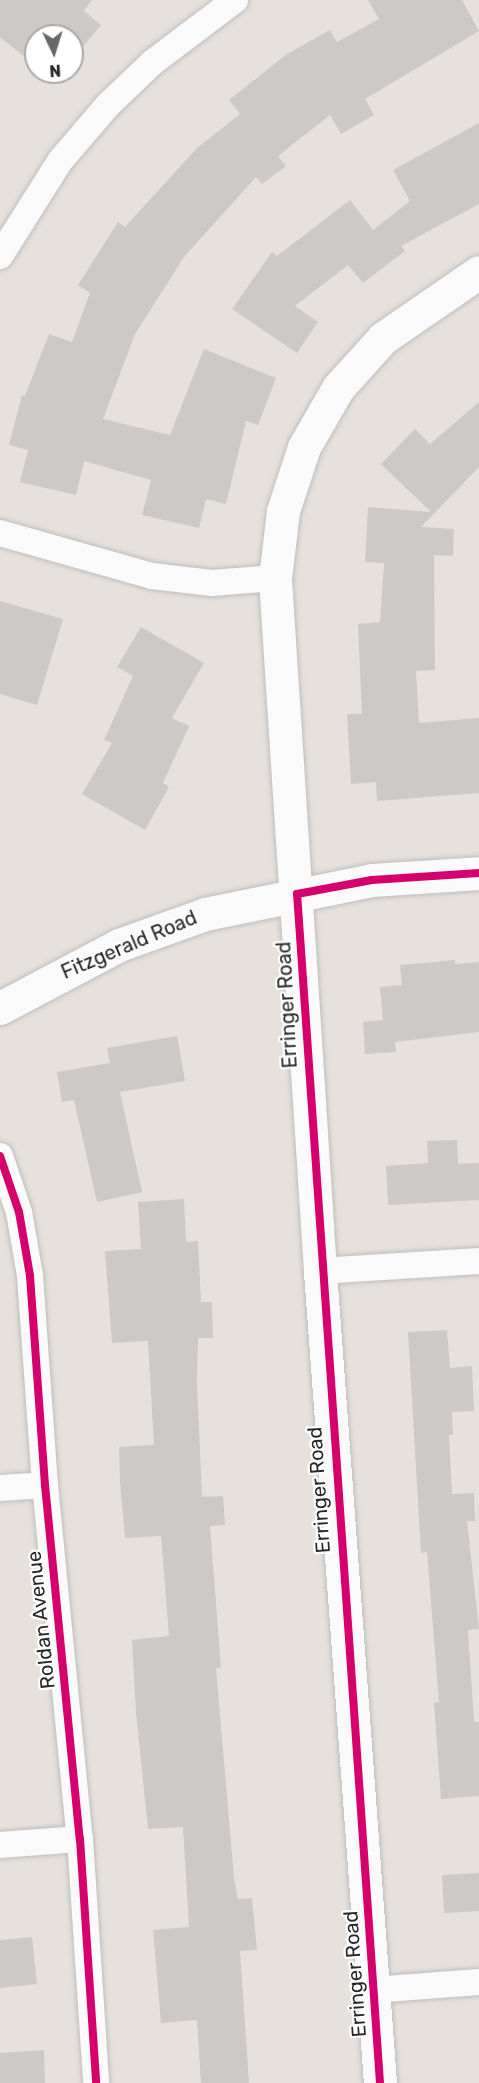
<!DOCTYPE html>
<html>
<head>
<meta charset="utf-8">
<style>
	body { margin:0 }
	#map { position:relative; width:479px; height:2083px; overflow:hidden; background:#e6e1dc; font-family:Rubik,sans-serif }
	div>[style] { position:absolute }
	.building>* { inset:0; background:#cdc9c6 }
	.roads { filter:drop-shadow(0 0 2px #bfbdbe) drop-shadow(0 0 2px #bfbdbe) }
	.street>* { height:26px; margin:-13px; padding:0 13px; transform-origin:13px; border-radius:13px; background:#fbfafa }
	.secondary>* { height:33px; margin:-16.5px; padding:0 16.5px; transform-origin:16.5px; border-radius:16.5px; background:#fbfafa }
	.cycleway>* { height:8px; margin:-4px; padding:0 4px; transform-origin:4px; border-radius:4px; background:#d6006c }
	span { translate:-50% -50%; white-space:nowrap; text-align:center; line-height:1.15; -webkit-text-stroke:4.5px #fff; paint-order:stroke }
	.street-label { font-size:20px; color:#272727 }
	.north { position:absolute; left:24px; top:24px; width:60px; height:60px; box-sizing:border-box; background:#fff; border:2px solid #a9a9a9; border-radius:50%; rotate:176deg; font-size:16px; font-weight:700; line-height:24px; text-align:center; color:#272727 }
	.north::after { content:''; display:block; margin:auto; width:21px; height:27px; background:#6a6866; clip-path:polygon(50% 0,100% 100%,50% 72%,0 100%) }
</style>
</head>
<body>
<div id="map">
	<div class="building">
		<div style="clip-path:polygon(0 0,92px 0,84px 11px,101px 25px,72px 60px,72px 36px,36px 36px,36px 66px,0 37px)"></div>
		<div style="clip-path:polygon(368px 0,462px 0,479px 31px,365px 99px,374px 115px,341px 134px,330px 115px,278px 156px,286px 166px,262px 184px,256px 177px,184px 257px,135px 334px,103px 419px,170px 435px,204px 349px,276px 378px,258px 425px,246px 421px,226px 504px,206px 499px,199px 528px,142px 515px,151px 480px,84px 461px,76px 495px,20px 482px,28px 450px,9px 445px,22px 395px,25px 396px,49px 334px,72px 342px,90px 293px,78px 285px,118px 222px,125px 227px,197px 148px,240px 114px,229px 100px,287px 54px,330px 30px,337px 42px,379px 19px)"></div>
		<div style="clip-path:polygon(479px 123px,479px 204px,401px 246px,405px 251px,363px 283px,348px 265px,295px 306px,318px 322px,297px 353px,232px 309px,272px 252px,277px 256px,350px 200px,373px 230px,410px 201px,393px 170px)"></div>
		<div style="clip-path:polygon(479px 402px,479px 467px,421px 527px,454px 529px,453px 556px,434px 555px,435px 670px,416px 671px,419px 723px,479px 718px,479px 793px,377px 801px,376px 782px,351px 784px,347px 714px,362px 714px,358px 624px,380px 622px,384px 563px,365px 562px,368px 507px,431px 512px,381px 464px,415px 429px,430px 444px)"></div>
		<div style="clip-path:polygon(0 601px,63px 619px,37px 705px,0 694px)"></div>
		<div style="clip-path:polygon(141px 627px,204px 663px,172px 718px,189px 726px,163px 783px,169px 787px,145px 830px,82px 794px,112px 743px,104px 740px,133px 676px,117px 667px)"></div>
		<div style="clip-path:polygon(455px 960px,455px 964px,479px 962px,479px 1032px,395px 1042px,396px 1052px,365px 1054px,363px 1022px,383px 1020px,380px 987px,402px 985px,400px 965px)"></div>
		<div style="clip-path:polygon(177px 1036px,185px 1081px,120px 1092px,142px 1192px,97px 1202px,74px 1100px,62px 1102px,57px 1072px,110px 1063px,107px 1048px)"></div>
		<div style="clip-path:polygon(457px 1140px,458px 1164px,479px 1163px,479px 1200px,388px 1205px,386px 1166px,428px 1163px,427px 1141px)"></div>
		<div style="clip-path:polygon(184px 1199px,186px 1242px,198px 1241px,201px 1302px,212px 1302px,213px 1338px,198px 1338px,197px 1383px,202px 1497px,223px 1496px,225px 1525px,210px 1526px,221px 1668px,216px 1668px,234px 1878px,238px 1899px,252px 1898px,257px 1950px,240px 1951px,249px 2083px,201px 2083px,197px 2020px,161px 2023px,153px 1930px,189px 1927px,183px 1827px,148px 1829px,136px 1712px,132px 1640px,169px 1636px,161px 1536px,125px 1538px,120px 1482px,119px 1447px,154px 1445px,148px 1341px,112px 1343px,105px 1251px,141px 1249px,138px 1202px)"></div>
		<div style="clip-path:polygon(447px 1330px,450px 1368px,472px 1366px,474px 1411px,452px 1412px,453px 1435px,449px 1435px,452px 1494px,474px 1493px,475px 1521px,467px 1521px,479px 1629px,468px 1630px,474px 1722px,479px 1722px,479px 1796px,441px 1799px,434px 1703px,439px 1702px,427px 1552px,421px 1553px,408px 1332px)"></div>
		<div style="clip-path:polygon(479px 1873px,479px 1911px,444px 1913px,442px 1875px)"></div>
		<div style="clip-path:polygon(32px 1937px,37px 1984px,0 1988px,0 1940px)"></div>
		<div style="clip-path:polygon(44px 2050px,45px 2083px,0 2083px,0 2053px)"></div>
	</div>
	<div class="roads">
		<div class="street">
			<div style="left:0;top:256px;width:112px;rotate:-57.7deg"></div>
			<div style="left:60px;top:161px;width:74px;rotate:-49.4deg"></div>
			<div style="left:108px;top:105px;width:62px;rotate:-43.7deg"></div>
			<div style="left:153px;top:62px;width:103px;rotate:-37.1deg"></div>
			<div style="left:0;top:533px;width:158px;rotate:15.8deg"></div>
			<div style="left:152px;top:576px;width:60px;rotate:6.7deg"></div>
			<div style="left:212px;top:583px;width:63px;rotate:-4.5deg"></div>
			<div style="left:0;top:1156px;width:59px;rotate:71.3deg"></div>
			<div style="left:19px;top:1212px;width:65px;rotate:80.2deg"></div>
			<div style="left:30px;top:1276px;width:210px;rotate:85.9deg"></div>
			<div style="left:45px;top:1485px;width:356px;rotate:84.4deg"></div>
			<div style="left:80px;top:1839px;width:245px;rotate:86.2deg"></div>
			<div style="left:320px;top:1271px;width:159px;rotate:-3.6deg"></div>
			<div style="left:0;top:1488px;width:45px;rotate:-3.8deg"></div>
			<div style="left:0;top:1845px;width:80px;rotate:-4.3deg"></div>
			<div style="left:372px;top:1990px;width:107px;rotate:-4.3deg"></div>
		</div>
		<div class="secondary">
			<div style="left:0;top:1008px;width:135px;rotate:-27.9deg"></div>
			<div style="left:119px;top:945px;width:91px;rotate:-19.8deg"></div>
			<div style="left:205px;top:914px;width:170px;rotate:-11.5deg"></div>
			<div style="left:372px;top:880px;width:107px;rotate:-3.7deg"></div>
			<div style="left:380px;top:2083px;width:814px;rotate:-94.23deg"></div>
			<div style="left:320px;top:1271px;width:694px;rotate:-93.72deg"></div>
			<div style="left:275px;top:578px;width:67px;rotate:-83.2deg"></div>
			<div style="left:283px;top:511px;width:67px;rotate:-71.8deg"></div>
			<div style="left:304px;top:447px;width:68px;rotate:-60deg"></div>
			<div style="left:338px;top:388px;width:67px;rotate:-48deg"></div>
			<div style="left:383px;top:338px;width:116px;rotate:-34.5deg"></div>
		</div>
	</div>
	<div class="cycleway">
		<div style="left:0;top:1156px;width:59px;rotate:71.3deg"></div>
		<div style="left:19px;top:1212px;width:65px;rotate:80.2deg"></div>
		<div style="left:30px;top:1276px;width:210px;rotate:85.9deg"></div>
		<div style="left:45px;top:1485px;width:356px;rotate:84.4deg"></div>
		<div style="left:80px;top:1839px;width:245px;rotate:86.2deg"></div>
		<div style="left:380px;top:2083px;width:1192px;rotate:-93.99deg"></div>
		<div style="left:297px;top:894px;width:76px;rotate:-10.6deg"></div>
		<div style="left:372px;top:880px;width:107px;rotate:-3.7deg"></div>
	</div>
	<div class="street-label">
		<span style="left:129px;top:945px;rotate:-23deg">Fitzgerald Road</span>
		<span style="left:287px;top:1005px;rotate:-93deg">Erringer Road</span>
		<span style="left:319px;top:1490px;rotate:-94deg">Erringer Road</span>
		<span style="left:41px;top:1620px;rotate:-96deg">Roldan Avenue</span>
		<span style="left:355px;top:1974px;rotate:-94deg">Erringer Road</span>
	</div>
	<div class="north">N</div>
</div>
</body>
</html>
